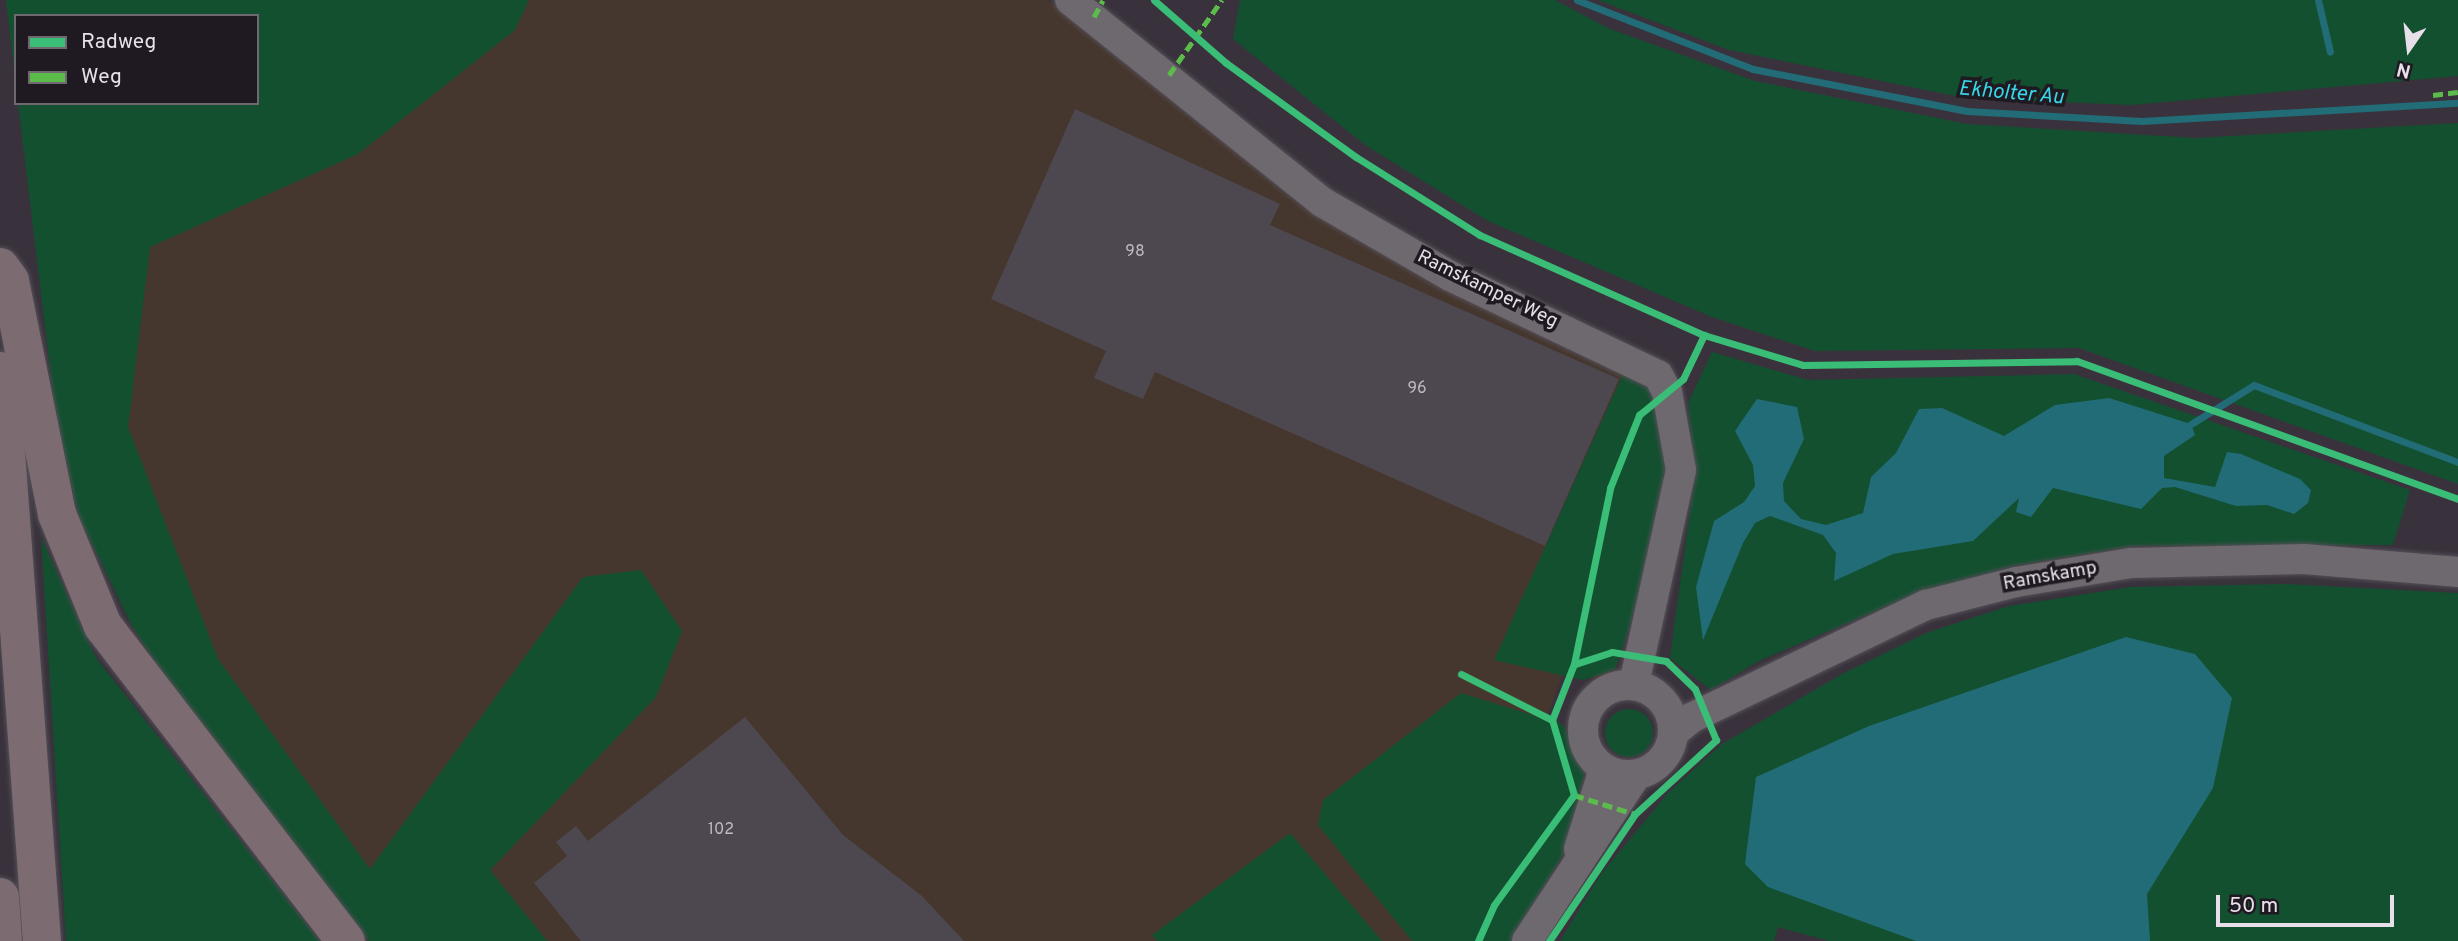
<!DOCTYPE html>
<html>
<head>
<meta charset="utf-8">
<style>
	body { margin:0 }
	#map { position:relative; width:2458px; height:941px; overflow:hidden; background:#39323c; font-family:Overpass,sans-serif }
	div>[style] { position:absolute }
	.commercial>* { inset:0; background:#46372e }
	.green>* { inset:0; background:#135030 }
	.round { border-radius:50% }
	.water>* { inset:0; background:#216c76 }
	.stream>* { height:7px; margin:-3.5px; padding:0 3.5px; transform-origin:3.5px; border-radius:3.5px; background:#216c76 }
	.building>* { inset:0; background:#4d474f }
	.roads { filter:drop-shadow(0 0 2px #544f57) drop-shadow(0 0 2px #544f57) }
	.minor>* { height:30px; margin:-15px; padding:0 15px; transform-origin:15px; border-radius:15px; background:#6e686f }
	.minor>.ring { margin:-15px; padding:0; box-sizing:content-box; background:none; border:30px solid #6e686f; border-radius:50% }
	.highway>* { height:38px; margin:-19px; padding:0 19px; transform-origin:19px; border-radius:19px; background:#7c6c72 }
	.quiet>* { height:5px; margin-top:-2.5px; transform-origin:0; background:repeating-linear-gradient(90deg,#5cbc4b 0 10px,transparent 0 15px) }
	.cycleway>* { height:7px; margin:-3.5px; padding:0 3.5px; transform-origin:3.5px; border-radius:3.5px; background:#3abd76 }
	span { translate:-50% -50%; white-space:nowrap; text-align:center; line-height:1.15; -webkit-text-stroke:7px #1f1921; paint-order:stroke }
	.number-label { font-size:16px; color:#c0b9c3 }
	.number-label span { -webkit-text-stroke-width:0 }
	.street-label { font-size:19px; color:#e7dfea }
	.water-label { font-size:21px; color:#38d7e8; font-style:italic }
	.legend { position:absolute; left:14px; top:14px; width:245px; height:91px; box-sizing:border-box; background:#1f1921; border:2px solid #6f6871; margin:0; padding:9px 12px; list-style:none; font-size:21px; color:#e7dfea }
	.legend li { display:flex; align-items:center; gap:14px; height:35px }
	.legend b { width:35px; border:2px solid #6f6871 }
	.north { position:absolute; left:2374px; top:14px; width:70px; height:70px; -webkit-text-stroke:5px #1f1921; paint-order:stroke; rotate:194deg; font-size:19px; font-weight:700; line-height:28px; text-align:center; color:#e7dfea }
	.north::after { content:''; display:block; margin:auto; width:24px; height:32px; background:#e7dfea; clip-path:polygon(50% 0,100% 100%,50% 72%,0 100%) }
	.scale { position:absolute; left:2216px; top:895px; width:178px; height:32px; box-sizing:border-box; border:4px solid #e7dfea; border-top:0; padding-left:9px; font-size:21px; line-height:24px; white-space:nowrap; color:#e7dfea; -webkit-text-stroke:5px #1f1921; paint-order:stroke }
</style>
</head>
<body>
<div id="map">
	<div class="commercial">
		<div style="clip-path:polygon(529px 0,1048px 0,1261px 166px,1650px 390px,1615px 670px,1601px 678px,1562px 676px,1548px 714px,1564px 726px,1585px 771px,1513px 941px,547px 941px,490px 870px,656px 697px,583px 577px,370px 870px,218px 659px,128px 428px,150px 247px,358px 154px,515px 30px)"></div>
	</div>
	<div class="green">
		<div style="clip-path:polygon(6px 0,529px 0,515px 30px,358px 154px,150px 247px,128px 427px,218px 659px,370px 869px,583px 577px,641px 570px,682px 631px,656px 697px,490px 870px,547px 941px,369px 941px,211px 748px,132px 626px,79px 517px,58px 434px,18px 103px,257px 103px,257px 16px,16px 16px,16px 85px)"></div>
		<div style="clip-path:polygon(1240px 0,1555px 0,1610px 29px,1755px 81px,1967px 124px,2196px 138px,2458px 123px,2458px 484px,2079px 348px,1815px 351px,1712px 317px,1488px 221px,1365px 145px,1233px 39px)"></div>
		<div style="clip-path:polygon(1598px 0,2458px 0,2458px 76px,2131px 105px,1965px 98px,1729px 50px)"></div>
		<div style="clip-path:polygon(1712px 352px,1808px 380px,2074px 374px,2410px 490px,2393px 545px,2135px 546px,2012px 566px,1918px 593px,1759px 661px,1711px 690px,1670px 658px,1694px 482px,1688px 403px)"></div>
		<div style="clip-path:polygon(1623px 374px,1650px 390px,1664px 424px,1669px 470px,1659px 543px,1615px 670px,1583px 680px,1494px 660px)"></div>
		<div style="clip-path:polygon(41px 537px,96px 658px,320px 941px,66px 941px)"></div>
		<div style="clip-path:polygon(2286px 584px,2458px 593px,2458px 941px,1829px 941px,1778px 927px,1774px 941px,1560px 941px,1601px 874px,1668px 793px,1722px 744px,1842px 674px,1926px 633px,2009px 606px,2130px 587px)"></div>
		<div style="clip-path:polygon(1461px 693px,1542px 718px,1548px 714px,1564px 726px,1585px 771px,1571px 841px,1513px 941px,1412px 941px,1318px 825px,1323px 800px)"></div>
		<div class="round" style="left:1605px;top:709px;width:48px;height:48px"></div>
		<div style="clip-path:polygon(1290px 833px,1382px 941px,1157px 941px,1152px 935px)"></div>
	</div>
	<div class="water">
		<div style="clip-path:polygon(2109px 398px,2191px 424px,2195px 435px,2164px 456px,2164px 478px,2215px 487px,2227px 452px,2241px 454px,2300px 479px,2311px 490px,2308px 503px,2294px 514px,2267px 505px,2236px 506px,2175px 487px,2162px 488px,2141px 509px,2053px 488px,2031px 517px,2016px 512px,2019px 498px,1973px 541px,1893px 554px,1834px 581px,1836px 553px,1823px 535px,1770px 516px,1755px 523px,1743px 543px,1703px 640px,1696px 587px,1714px 521px,1744px 502px,1755px 486px,1753px 465px,1735px 431px,1757px 399px,1797px 407px,1804px 439px,1783px 483px,1784px 501px,1801px 519px,1826px 525px,1863px 513px,1871px 477px,1896px 453px,1919px 409px,1942px 408px,2004px 436px,2055px 405px)"></div>
		<div style="clip-path:polygon(2126px 637px,2195px 654px,2232px 698px,2213px 788px,2147px 894px,2150px 941px,1916px 941px,1768px 887px,1745px 864px,1756px 777px,1869px 726px)"></div>
	</div>
	<div class="stream">
		<div style="left:1577px;top:0;width:189px;rotate:21.4deg"></div>
		<div style="left:1753px;top:69px;width:218px;rotate:11.1deg"></div>
		<div style="left:1967px;top:111px;width:175px;rotate:3.3deg"></div>
		<div style="left:2142px;top:121px;width:317px;rotate:-3.3deg"></div>
		<div style="left:2318px;top:0;width:53px;rotate:77deg"></div>
		<div style="left:2191px;top:424px;width:74px;rotate:-31.8deg"></div>
		<div style="left:2254px;top:385px;width:218px;rotate:20.7deg"></div>
	</div>
	<div class="building">
		<div style="clip-path:polygon(1075px 109px,1280px 204px,1270px 225px,1619px 379px,1545px 546px,1155px 372px,1143px 399px,1119px 389px,1094px 378px,1106px 351px,991px 299px)"></div>
		<div style="clip-path:polygon(745px 717px,843px 835px,922px 896px,964px 941px,581px 941px,534px 883px,567px 856px,556px 842px,576px 826px,588px 841px)"></div>
	</div>
	<div class="roads">
		<div class="minor">
			<div style="left:1070px;top:0;width:323px;rotate:38.7deg"></div>
			<div style="left:1322px;top:202px;width:148px;rotate:30deg"></div>
			<div style="left:1450px;top:276px;width:230px;rotate:25.5deg"></div>
			<div style="left:1658px;top:375px;width:19px;rotate:62deg"></div>
			<div style="left:1667px;top:392px;width:79px;rotate:79.8deg"></div>
			<div style="left:1681px;top:470px;width:219px;rotate:102.4deg"></div>
			<div class="ring" style="left:1583px;top:685px;width:60px;height:60px"></div>
			<div style="left:1674px;top:732px;width:22px;rotate:-39deg"></div>
			<div style="left:1691px;top:718px;width:261px;rotate:-25.7deg"></div>
			<div style="left:1926px;top:605px;width:93px;rotate:-14.3deg"></div>
			<div style="left:2016px;top:582px;width:117px;rotate:-9.4deg"></div>
			<div style="left:2131px;top:563px;width:173px;rotate:-1.3deg"></div>
			<div style="left:2304px;top:559px;width:155px;rotate:4.8deg"></div>
			<div style="left:1579px;top:849px;width:84px;rotate:-72.6deg"></div>
			<div style="left:1527px;top:941px;width:199px;rotate:-56.7deg"></div>
		</div>
		<div class="highway">
			<div style="left:0;top:267px;width:17px;rotate:54deg"></div>
			<div style="left:10px;top:281px;width:238px;rotate:78.6deg"></div>
			<div style="left:57px;top:514px;width:121px;rotate:67.7deg"></div>
			<div style="left:103px;top:626px;width:398px;rotate:52.4deg"></div>
			<div style="left:0;top:371px;width:572px;rotate:85.79deg"></div>
			<div style="left:0;top:897px;width:44px;rotate:86.1deg"></div>
		</div>
	</div>
	<div class="quiet">
		<div style="left:1094px;top:17px;width:19px;rotate:-62deg"></div>
		<div style="left:1169px;top:75px;width:92px;rotate:-54.8deg"></div>
		<div style="left:2433px;top:95px;width:25px;rotate:-7deg"></div>
		<div style="left:1574px;top:795px;width:64px;rotate:17.3deg"></div>
	</div>
	<div class="cycleway">
		<div style="left:1154px;top:0;width:96px;rotate:41.2deg"></div>
		<div style="left:1226px;top:63px;width:160px;rotate:35.9deg"></div>
		<div style="left:1356px;top:157px;width:146px;rotate:32.2deg"></div>
		<div style="left:1480px;top:235px;width:245px;rotate:24.1deg"></div>
		<div style="left:1704px;top:335px;width:103px;rotate:16.9deg"></div>
		<div style="left:1803px;top:365px;width:274px;rotate:-0.8deg"></div>
		<div style="left:2077px;top:361px;width:405px;rotate:19.9deg"></div>
		<div style="left:1461px;top:674px;width:102px;rotate:26.8deg"></div>
		<div style="left:1478px;top:941px;width:39px;rotate:-66deg"></div>
		<div style="left:1494px;top:905px;width:136px;rotate:-54deg"></div>
		<div style="left:1574px;top:795px;width:78px;rotate:-106.3deg"></div>
		<div style="left:1552px;top:720px;width:60px;rotate:-68.6deg"></div>
		<div style="left:1574px;top:664px;width:180px;rotate:-78.4deg"></div>
		<div style="left:1610px;top:488px;width:79px;rotate:-68.3deg"></div>
		<div style="left:1639px;top:415px;width:57px;rotate:-39.3deg"></div>
		<div style="left:1683px;top:379px;width:49px;rotate:-64.5deg"></div>
		<div style="left:1549px;top:941px;width:153px;rotate:-55.9deg"></div>
		<div style="left:1635px;top:814px;width:110px;rotate:-42.4deg"></div>
		<div style="left:1716px;top:740px;width:55px;rotate:-112.4deg"></div>
		<div style="left:1695px;top:689px;width:40px;rotate:-136deg"></div>
		<div style="left:1666px;top:661px;width:55px;rotate:-170.5deg"></div>
		<div style="left:1612px;top:652px;width:40px;rotate:162deg"></div>
	</div>
	<div class="number-label">
		<span style="left:1135px;top:252px">98</span>
		<span style="left:1417px;top:389px">96</span>
		<span style="left:721px;top:830px">102</span>
	</div>
	<div class="street-label">
		<span style="left:1487px;top:290px;rotate:26deg">Ramskamper Weg</span>
		<span style="left:2050px;top:577px;rotate:-10deg">Ramskamp</span>
	</div>
	<div class="water-label">
		<span style="left:2011px;top:94px;rotate:5deg">Ekholter Au</span>
	</div>
	<ul class="legend">
	<li><b style="height:9px;background:#3abd76"></b>Radweg</li>
	<li><b style="height:9px;background:#5cbc4b"></b>Weg</li>
	</ul>
	<div class="north">N</div>
	<div class="scale">50 m</div>
</div>
</body>
</html>
